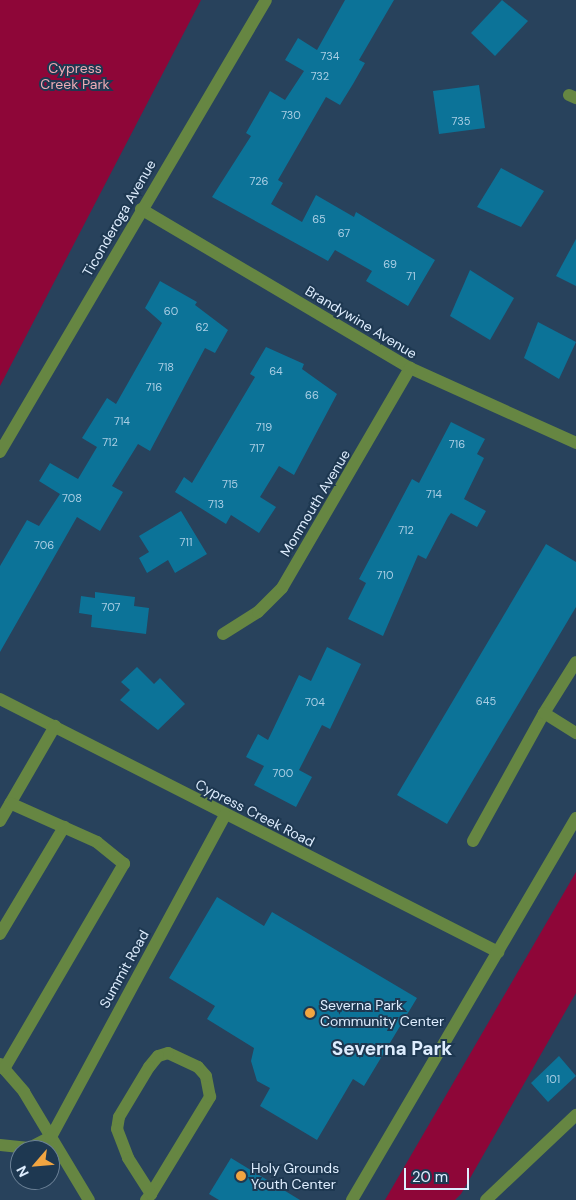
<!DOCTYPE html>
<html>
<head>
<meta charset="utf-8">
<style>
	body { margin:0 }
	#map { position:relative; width:576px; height:1200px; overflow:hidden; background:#28425c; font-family:"DM Sans",sans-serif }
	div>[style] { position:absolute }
	.green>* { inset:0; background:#8e0638 }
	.building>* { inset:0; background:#0c7398 }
	.minor>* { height:12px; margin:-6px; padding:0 6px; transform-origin:6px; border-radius:6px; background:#668642 }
	.dots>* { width:14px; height:14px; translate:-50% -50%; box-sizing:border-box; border:2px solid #1e3851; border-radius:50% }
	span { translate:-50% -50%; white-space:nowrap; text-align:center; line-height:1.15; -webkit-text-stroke:4px #1e3851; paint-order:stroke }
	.number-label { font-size:11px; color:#aacee4 }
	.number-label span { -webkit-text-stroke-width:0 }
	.park-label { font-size:14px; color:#edabb4 }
	.street-label { font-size:14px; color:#deedfe }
	.poi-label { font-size:14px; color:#deedfe }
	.left { translate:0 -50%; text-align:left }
	.district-label { font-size:19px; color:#deedfe; font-weight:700 }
	.north { position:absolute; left:10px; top:1140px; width:50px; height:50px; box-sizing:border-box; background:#1e3851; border:1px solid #6b8096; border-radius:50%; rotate:243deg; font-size:14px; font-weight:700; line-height:20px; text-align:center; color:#deedfe }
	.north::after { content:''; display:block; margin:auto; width:18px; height:22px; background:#f2a541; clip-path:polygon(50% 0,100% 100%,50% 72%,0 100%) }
	.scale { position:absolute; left:404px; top:1168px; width:65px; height:22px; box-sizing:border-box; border:2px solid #deedfe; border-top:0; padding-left:6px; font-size:15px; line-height:18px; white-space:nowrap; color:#deedfe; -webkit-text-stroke:4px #1e3851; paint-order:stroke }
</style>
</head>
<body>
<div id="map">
	<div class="green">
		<div style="clip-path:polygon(0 0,201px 0,0 386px)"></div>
		<div style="clip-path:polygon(576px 872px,576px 993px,461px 1194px,455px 1200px,385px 1200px)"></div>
	</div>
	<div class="building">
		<div style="clip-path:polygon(345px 0,394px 0,359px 60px,365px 63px,353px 84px,340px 105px,326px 97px,278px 180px,283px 183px,271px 204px,302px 222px,316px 195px,354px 217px,356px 212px,435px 260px,408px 306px,366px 281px,372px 271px,335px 250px,328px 261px,212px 197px,251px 136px,246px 133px,270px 91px,285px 100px,304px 71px,285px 60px,298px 38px,317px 50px)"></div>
		<div style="clip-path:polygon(502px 0,528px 21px,495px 56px,471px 33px)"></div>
		<div style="clip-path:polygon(479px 85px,485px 128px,439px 134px,433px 91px)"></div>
		<div style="clip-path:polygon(501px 168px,544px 191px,521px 227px,477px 207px)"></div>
		<div style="clip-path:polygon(576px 239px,576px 286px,556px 276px)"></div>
		<div style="clip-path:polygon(470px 270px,514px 298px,490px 340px,450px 316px)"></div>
		<div style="clip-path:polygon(160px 281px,197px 302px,195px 305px,228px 330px,215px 353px,205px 348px,150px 451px,138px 444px,112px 486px,123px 492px,100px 531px,77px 517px,0 652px,0 566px,27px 520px,39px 526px,60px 494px,39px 481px,50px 463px,78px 479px,97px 447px,82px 438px,107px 398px,116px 404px,162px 323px,145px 308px)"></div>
		<div style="clip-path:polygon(538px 322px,576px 342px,559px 379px,524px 358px)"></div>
		<div style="clip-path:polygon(266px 347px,304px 364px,302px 369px,337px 394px,294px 475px,279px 466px,260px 497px,276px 507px,259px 533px,231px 515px,226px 524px,175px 492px,184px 477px,192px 483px,255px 377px,250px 374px)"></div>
		<div style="clip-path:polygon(451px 422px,485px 439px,477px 454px,484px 458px,464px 499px,486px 511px,477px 527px,451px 513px,448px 517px,426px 559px,418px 555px,383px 636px,348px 619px,366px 583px,359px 579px,412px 479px,419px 483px)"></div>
		<div style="clip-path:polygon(181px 511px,207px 554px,175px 573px,168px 560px,147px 573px,139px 558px,149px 552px,139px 536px)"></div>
		<div style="clip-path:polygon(546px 544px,576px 562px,576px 607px,447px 824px,397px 795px)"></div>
		<div style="clip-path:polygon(95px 592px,135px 597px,134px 606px,149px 608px,146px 634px,91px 627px,92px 615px,79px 613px,81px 596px,95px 598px)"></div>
		<div style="clip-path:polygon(327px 647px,361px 664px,330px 729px,322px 725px,299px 770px,312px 777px,296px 807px,254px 785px,264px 766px,246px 757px,258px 734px,268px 740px,299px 675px,311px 681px)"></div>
		<div style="clip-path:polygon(137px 667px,154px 684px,160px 678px,185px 704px,158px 730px,120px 700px,130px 690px,121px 682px)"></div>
		<div style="clip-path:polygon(217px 897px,264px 926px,272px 912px,417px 998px,364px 1086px,353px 1079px,317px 1140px,260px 1106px,270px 1088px,257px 1081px,251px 1061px,254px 1048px,207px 1019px,215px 1006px,169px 978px)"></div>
		<div style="clip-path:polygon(559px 1056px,576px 1076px,548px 1102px,531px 1083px)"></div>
		<div style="clip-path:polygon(231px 1158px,300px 1200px,219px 1200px,209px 1194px)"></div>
	</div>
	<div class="minor">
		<div style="left:569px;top:95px;width:8px;rotate:23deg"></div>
		<div style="left:141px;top:209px;width:312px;rotate:30.6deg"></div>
		<div style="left:410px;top:368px;width:182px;rotate:24.3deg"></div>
		<div style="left:0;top:452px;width:524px;rotate:-59.52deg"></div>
		<div style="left:223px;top:634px;width:41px;rotate:-32.2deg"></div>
		<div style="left:258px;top:612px;width:34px;rotate:-45deg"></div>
		<div style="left:282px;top:588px;width:255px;rotate:-59.8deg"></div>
		<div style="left:0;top:699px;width:559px;rotate:26.93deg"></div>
		<div style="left:544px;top:713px;width:60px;rotate:-57.9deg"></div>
		<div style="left:0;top:821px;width:110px;rotate:-59.9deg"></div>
		<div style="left:473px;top:841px;width:146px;rotate:-61deg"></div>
		<div style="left:544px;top:713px;width:38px;rotate:32deg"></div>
		<div style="left:0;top:934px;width:125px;rotate:-59.1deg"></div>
		<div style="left:0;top:1064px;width:37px;rotate:49deg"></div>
		<div style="left:24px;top:1092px;width:126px;rotate:59deg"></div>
		<div style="left:4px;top:1069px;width:238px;rotate:-59.7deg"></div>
		<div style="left:124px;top:864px;width:35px;rotate:-141deg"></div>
		<div style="left:97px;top:842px;width:95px;rotate:-155.9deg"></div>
		<div style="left:0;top:1145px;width:29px;rotate:6deg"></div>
		<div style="left:29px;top:1148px;width:25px;rotate:-27deg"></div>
		<div style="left:51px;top:1137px;width:366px;rotate:-61.6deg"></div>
		<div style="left:146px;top:1200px;width:8px;rotate:-50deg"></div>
		<div style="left:151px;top:1194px;width:114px;rotate:-58.7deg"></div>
		<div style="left:210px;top:1097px;width:21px;rotate:-101deg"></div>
		<div style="left:206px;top:1076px;width:12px;rotate:-132deg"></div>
		<div style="left:198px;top:1067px;width:33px;rotate:-155deg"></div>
		<div style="left:168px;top:1053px;width:10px;rotate:163deg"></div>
		<div style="left:158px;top:1056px;width:14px;rotate:129deg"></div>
		<div style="left:149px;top:1067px;width:58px;rotate:121deg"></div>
		<div style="left:119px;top:1117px;width:12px;rotate:99deg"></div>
		<div style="left:117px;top:1129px;width:31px;rotate:69deg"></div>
		<div style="left:128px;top:1158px;width:43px;rotate:57.4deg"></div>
		<div style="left:352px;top:1200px;width:443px;rotate:-59.6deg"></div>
		<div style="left:486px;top:1200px;width:124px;rotate:-43.4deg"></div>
	</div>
	<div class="dots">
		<div style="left:310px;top:1013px;background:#f2a541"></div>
		<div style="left:241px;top:1176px;background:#f2a541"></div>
	</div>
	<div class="number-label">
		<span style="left:330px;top:56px">734</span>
		<span style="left:320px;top:76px">732</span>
		<span style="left:291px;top:115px">730</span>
		<span style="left:461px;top:121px">735</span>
		<span style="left:259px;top:181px">726</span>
		<span style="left:319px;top:219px">65</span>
		<span style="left:344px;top:233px">67</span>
		<span style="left:390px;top:264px">69</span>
		<span style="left:411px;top:276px">71</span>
		<span style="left:171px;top:311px">60</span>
		<span style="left:202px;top:327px">62</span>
		<span style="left:166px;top:367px">718</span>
		<span style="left:276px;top:371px">64</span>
		<span style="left:154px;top:387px">716</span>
		<span style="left:312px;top:395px">66</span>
		<span style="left:122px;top:421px">714</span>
		<span style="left:264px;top:427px">719</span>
		<span style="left:110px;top:442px">712</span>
		<span style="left:457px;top:444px">716</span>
		<span style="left:257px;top:448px">717</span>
		<span style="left:230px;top:484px">715</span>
		<span style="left:434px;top:494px">714</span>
		<span style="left:72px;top:498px">708</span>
		<span style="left:216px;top:504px">713</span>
		<span style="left:406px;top:530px">712</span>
		<span style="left:186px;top:542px">711</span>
		<span style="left:44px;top:545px">706</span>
		<span style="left:385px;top:575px">710</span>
		<span style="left:111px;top:607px">707</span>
		<span style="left:486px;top:701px">645</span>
		<span style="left:315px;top:702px">704</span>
		<span style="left:283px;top:773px">700</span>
		<span style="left:553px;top:1079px">101</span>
	</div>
	<div class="park-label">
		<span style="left:75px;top:76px">Cypress<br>Creek Park</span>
	</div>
	<div class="street-label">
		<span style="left:119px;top:218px;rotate:-60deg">Ticonderoga Avenue</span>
		<span style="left:361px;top:322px;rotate:31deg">Brandywine Avenue</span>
		<span style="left:315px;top:503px;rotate:-59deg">Monmouth Avenue</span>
		<span style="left:255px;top:813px;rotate:27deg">Cypress Creek Road</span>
		<span style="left:124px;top:969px;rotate:-61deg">Summit Road</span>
	</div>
	<div class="poi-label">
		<span class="left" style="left:320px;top:1013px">Severna Park<br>Community Center</span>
		<span class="left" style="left:251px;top:1176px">Holy Grounds<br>Youth Center</span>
	</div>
	<div class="district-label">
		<span style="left:392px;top:1049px">Severna Park</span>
	</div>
	<div class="north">N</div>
	<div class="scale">20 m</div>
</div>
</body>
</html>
